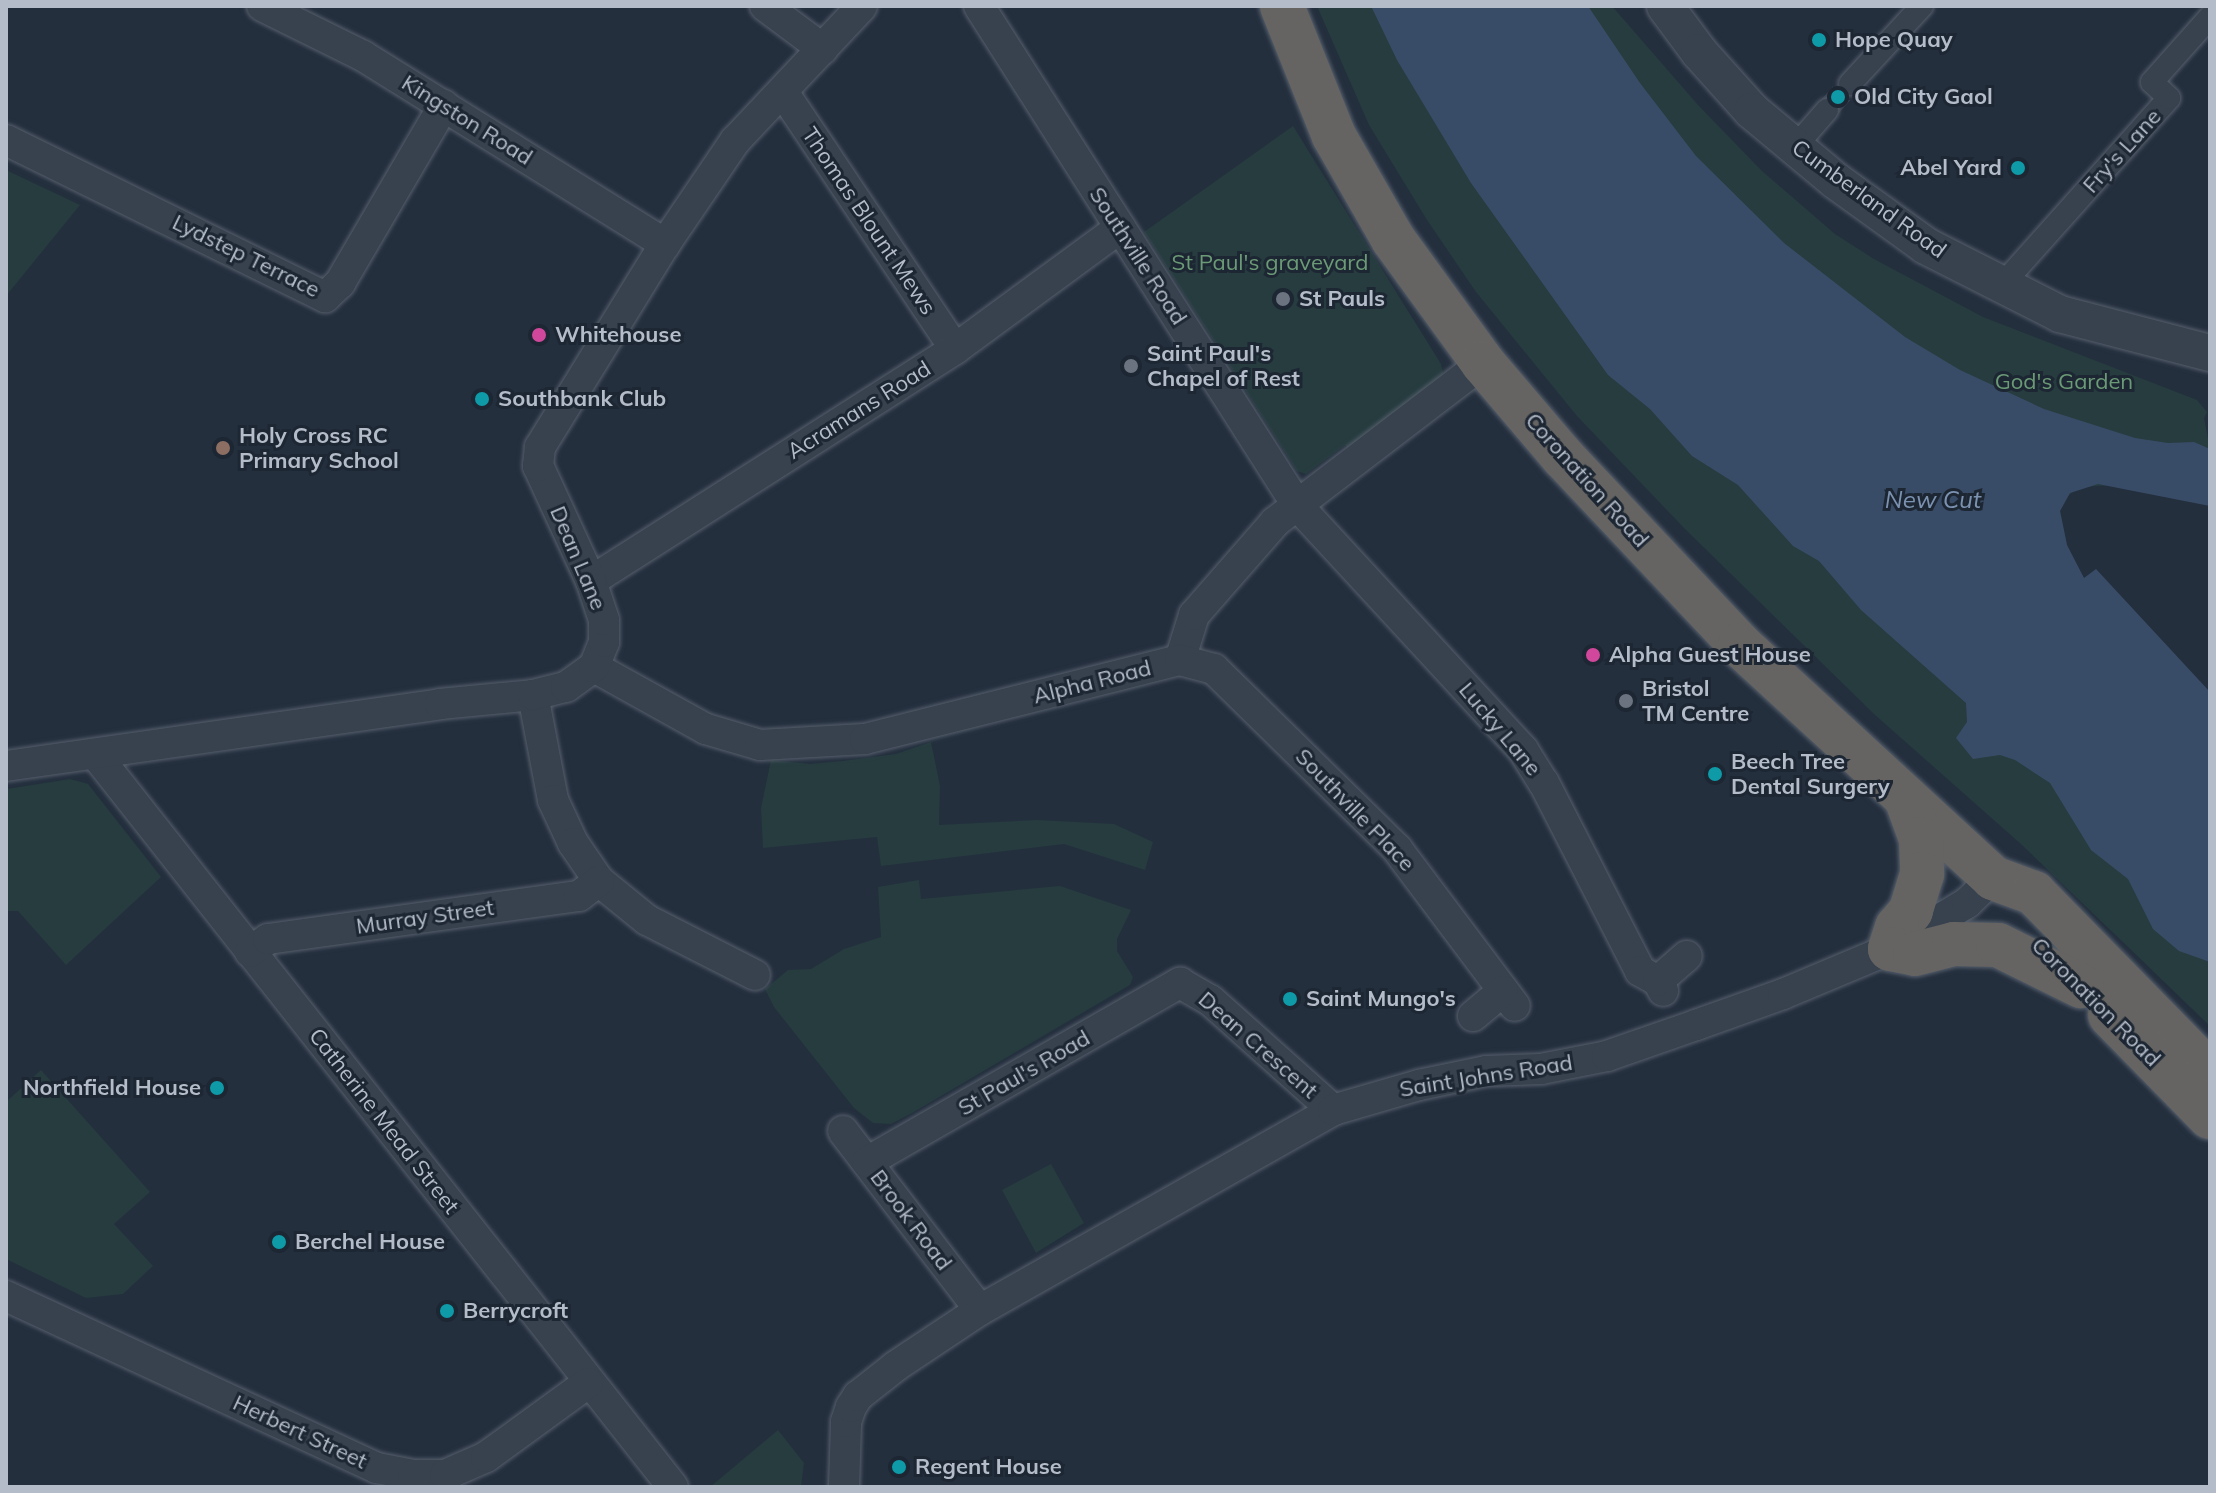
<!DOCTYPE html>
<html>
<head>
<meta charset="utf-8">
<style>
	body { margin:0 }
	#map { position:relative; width:2216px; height:1493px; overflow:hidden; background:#242f3e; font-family:Mulish,sans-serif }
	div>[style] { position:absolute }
	.green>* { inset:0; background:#263c3f }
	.water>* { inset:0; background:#394c67 }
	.pedestrian-tunnel>* { height:22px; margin-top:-11px; transform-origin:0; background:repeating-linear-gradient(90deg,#3a4453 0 22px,transparent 0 33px) }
	.roads { filter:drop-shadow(0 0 2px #565f6c) drop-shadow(0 0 2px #565f6c) }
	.pedestrian>* { height:22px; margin:-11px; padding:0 11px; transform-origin:11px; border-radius:11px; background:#38414e }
	.minor>* { height:30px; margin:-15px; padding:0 15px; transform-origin:15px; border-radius:15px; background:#38414e }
	.tertiary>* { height:36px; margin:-18px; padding:0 18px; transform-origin:18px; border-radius:18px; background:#38414e }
	.trunk>* { height:44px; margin:-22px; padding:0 22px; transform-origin:22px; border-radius:22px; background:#656462 }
	.dots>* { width:22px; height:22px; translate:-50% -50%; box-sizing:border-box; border:4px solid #1d2633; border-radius:50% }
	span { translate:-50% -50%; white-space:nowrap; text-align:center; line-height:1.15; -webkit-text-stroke:6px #1d2633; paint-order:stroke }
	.poi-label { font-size:22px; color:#b4bcc9; font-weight:700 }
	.left { translate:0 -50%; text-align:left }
	.right { translate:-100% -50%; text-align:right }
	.street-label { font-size:22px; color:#b4bcc9 }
	.park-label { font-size:22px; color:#6b9a76 }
	.water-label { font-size:24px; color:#7c92b1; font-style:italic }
	.frame { position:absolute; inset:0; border:8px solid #b4bcc9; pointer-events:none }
</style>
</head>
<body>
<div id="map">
	<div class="green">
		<div style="clip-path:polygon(1317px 6px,1404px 6px,1994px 725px,2210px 892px,2210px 1026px,2022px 845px,1874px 714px,1684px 528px,1577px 416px,1476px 292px,1427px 220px,1369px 125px)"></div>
		<div style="clip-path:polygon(1577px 6px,1612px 6px,1698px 105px,1762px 171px,1835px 234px,1874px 259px,1983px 317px,2197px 400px,2207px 412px,2204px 418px,2210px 449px,2204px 447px,2191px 502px,2115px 485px,2079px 487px,2063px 500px,2060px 511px,2067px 545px,2007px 411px,1745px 232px)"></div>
		<div style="clip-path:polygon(1293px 126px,1441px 364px,1443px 373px,1439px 383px,1351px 453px,1345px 445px,1306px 474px,1297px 471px,1144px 232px)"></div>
		<div style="clip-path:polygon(6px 170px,80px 205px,6px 296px)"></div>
		<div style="clip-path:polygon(931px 742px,940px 786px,939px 825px,1037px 820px,1114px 824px,1153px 842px,1145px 870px,1064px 844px,881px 866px,877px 837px,763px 848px,761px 808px,771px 760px,810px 764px,843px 761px,896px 754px)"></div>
		<div style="clip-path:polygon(70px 779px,88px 784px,161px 877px,66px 965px,18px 911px,6px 911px,6px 789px)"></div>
		<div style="clip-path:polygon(919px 880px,921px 899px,1060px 886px,1131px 910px,1117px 939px,1117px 951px,1133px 977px,1130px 985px,912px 1113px,891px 1124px,873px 1123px,854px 1108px,774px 1007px,765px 989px,788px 970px,811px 969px,844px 949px,881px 937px,878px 887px)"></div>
		<div style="clip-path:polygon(41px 1070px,150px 1192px,114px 1224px,153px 1266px,123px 1294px,86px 1298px,6px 1259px,6px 1102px)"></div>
		<div style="clip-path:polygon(1051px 1164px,1084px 1223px,1036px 1253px,1002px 1190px)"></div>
		<div style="clip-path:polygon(778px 1430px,804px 1463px,801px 1487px,710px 1487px)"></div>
	</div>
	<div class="water">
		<div style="clip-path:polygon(1371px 6px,1588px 6px,1640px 83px,1696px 156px,1784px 243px,1905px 337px,1960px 370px,2044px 409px,2135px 438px,2168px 443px,2194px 442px,2210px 449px,2210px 506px,2098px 484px,2070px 493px,2060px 511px,2067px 545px,2084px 578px,2096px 569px,2210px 692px,2210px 962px,2179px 951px,2153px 929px,2128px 879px,2091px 850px,2050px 783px,2015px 760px,2000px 755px,1973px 759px,1956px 738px,1967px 722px,1966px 703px,1861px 610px,1819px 561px,1793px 546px,1738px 485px,1692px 456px,1650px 409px,1608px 375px,1471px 183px,1397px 60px)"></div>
	</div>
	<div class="pedestrian-tunnel">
		<div style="left:1827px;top:110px;width:35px;rotate:-49deg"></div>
	</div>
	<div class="roads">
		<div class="pedestrian">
			<div style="left:1850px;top:84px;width:106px;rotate:-47.3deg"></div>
			<div style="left:1795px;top:147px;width:49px;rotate:-49.1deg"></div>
			<div style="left:2001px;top:286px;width:252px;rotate:-48.2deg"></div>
			<div style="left:2169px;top:98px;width:23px;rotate:-137deg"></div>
			<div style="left:2152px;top:82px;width:87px;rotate:-48.3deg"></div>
		</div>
		<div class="minor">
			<div style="left:262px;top:6px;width:113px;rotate:26.3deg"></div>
			<div style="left:363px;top:56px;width:356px;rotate:31.9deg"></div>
			<div style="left:765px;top:6px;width:72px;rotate:36.6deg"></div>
			<div style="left:979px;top:6px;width:592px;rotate:57.49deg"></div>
			<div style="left:1297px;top:505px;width:333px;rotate:47.3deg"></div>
			<div style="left:1523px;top:750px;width:39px;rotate:58deg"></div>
			<div style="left:1544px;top:783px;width:211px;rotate:62.9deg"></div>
			<div style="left:1640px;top:971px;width:21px;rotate:29deg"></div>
			<div style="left:1658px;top:981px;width:11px;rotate:63deg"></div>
			<div style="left:783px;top:92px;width:309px;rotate:56.2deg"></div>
			<div style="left:6px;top:140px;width:356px;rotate:26.2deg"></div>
			<div style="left:325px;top:297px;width:21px;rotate:-43deg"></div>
			<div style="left:340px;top:283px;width:206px;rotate:-59.7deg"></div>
			<div style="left:591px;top:581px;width:432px;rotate:-32.5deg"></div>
			<div style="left:955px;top:349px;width:205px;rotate:-36.3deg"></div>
			<div style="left:1180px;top:660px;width:47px;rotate:-72.7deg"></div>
			<div style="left:1194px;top:615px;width:123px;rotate:-48.9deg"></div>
			<div style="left:1275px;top:522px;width:262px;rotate:-37.4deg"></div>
			<div style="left:594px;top:667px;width:128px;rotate:29deg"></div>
			<div style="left:706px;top:729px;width:56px;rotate:16.5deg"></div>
			<div style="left:760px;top:745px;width:105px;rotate:-3.3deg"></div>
			<div style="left:865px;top:739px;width:325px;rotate:-14.1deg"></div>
			<div style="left:1180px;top:660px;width:35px;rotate:15deg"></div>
			<div style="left:1214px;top:669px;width:257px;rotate:44.5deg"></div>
			<div style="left:1397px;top:849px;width:196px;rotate:53.1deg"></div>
			<div style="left:533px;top:695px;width:107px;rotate:79.2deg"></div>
			<div style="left:553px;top:800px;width:47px;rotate:65.1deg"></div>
			<div style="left:573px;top:843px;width:46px;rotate:55.6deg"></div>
			<div style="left:599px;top:881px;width:62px;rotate:39.1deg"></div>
			<div style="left:647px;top:920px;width:121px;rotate:27deg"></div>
			<div style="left:96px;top:755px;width:932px;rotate:51.75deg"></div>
			<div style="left:6px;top:766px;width:438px;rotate:-8.1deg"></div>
			<div style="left:440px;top:704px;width:93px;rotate:-5.5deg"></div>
			<div style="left:533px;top:695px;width:34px;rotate:-14deg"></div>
			<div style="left:566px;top:687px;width:34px;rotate:-36deg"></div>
			<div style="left:594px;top:667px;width:27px;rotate:-68deg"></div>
			<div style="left:604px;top:642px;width:22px;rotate:-90deg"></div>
			<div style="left:604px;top:620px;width:41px;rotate:-108.4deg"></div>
			<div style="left:591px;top:581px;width:127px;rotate:-114.7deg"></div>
			<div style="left:538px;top:466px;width:19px;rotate:-84deg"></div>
			<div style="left:540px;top:447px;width:238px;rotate:-58.4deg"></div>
			<div style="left:665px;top:244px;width:125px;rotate:-55.8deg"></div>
			<div style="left:735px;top:141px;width:185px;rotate:-46.7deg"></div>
			<div style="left:250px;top:952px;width:22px;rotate:-36deg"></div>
			<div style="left:268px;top:939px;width:314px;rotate:-7.9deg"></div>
			<div style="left:579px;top:896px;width:25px;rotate:-37deg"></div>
			<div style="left:1658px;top:981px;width:38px;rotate:-41deg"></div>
			<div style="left:1473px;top:1016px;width:39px;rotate:-40deg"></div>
			<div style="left:843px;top:1131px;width:225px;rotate:52.6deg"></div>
			<div style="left:867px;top:1162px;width:361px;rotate:-29.8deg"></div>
			<div style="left:1180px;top:983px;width:34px;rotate:30deg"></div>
			<div style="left:1210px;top:1000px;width:165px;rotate:41.8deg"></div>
			<div style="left:6px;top:1296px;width:409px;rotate:24.9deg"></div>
			<div style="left:377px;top:1468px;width:37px;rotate:11deg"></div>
			<div style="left:413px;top:1475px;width:32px"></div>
			<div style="left:445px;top:1475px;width:45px;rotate:-23.7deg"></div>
			<div style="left:486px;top:1457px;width:126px;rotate:-36deg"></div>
			<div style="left:844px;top:1487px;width:65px;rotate:-88.2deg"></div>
			<div style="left:846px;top:1422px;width:16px;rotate:-72deg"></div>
			<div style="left:851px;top:1407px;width:13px;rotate:-58deg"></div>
			<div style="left:858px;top:1396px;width:48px;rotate:-38.3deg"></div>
			<div style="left:896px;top:1366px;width:101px;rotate:-33.7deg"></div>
			<div style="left:980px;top:1310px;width:406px;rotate:-29.5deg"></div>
			<div style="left:1333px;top:1110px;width:90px;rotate:-16.2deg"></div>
			<div style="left:1419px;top:1085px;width:68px;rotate:-11.8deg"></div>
			<div style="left:1486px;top:1071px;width:55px;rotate:-2.1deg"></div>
			<div style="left:1541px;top:1069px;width:67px;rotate:-11.1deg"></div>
			<div style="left:1607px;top:1056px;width:94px;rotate:-19.2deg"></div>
			<div style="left:1696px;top:1025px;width:92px;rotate:-19.6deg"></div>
			<div style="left:1783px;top:994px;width:116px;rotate:-22.8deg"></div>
			<div style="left:1890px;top:949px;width:90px;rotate:-30.9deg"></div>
			<div style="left:1967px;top:903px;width:36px;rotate:-44deg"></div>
		</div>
		<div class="tertiary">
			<div style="left:1665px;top:6px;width:57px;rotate:53.5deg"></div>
			<div style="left:1699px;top:52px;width:79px;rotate:48.1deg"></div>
			<div style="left:1752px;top:111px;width:109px;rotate:39.8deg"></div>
			<div style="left:1836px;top:181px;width:111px;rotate:35.8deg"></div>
			<div style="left:1926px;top:246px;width:150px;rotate:26.9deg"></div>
			<div style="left:2060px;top:314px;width:155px;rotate:14.6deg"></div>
		</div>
		<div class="trunk">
			<div style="left:1282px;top:6px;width:140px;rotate:68.2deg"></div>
			<div style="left:1334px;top:136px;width:119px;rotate:60.2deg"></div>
			<div style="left:1393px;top:239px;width:153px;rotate:54deg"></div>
			<div style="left:1483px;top:363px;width:123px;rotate:49.6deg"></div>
			<div style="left:1563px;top:457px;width:258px;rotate:46.7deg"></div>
			<div style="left:1740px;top:645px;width:344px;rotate:42.6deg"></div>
			<div style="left:1993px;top:878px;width:44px;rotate:20.1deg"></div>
			<div style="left:2034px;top:893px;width:252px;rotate:45.6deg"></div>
			<div style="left:1906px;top:798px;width:44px;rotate:69.9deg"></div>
			<div style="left:1921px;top:839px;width:35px;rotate:88deg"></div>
			<div style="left:1922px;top:874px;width:39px;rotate:107deg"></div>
			<div style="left:1911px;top:911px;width:21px;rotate:131deg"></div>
			<div style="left:1897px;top:927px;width:23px;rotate:108deg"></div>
			<div style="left:1890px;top:949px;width:25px;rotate:11deg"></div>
			<div style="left:1915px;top:954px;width:40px;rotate:-14.4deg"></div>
			<div style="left:1954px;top:944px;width:44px;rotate:1.3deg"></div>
			<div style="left:1998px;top:945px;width:93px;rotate:26.3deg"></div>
			<div style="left:2110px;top:1015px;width:143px;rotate:45.6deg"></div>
		</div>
	</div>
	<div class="dots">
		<div style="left:1819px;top:40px;background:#0f9aa8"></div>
		<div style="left:1838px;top:97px;background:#0f9aa8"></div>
		<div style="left:2018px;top:168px;background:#0f9aa8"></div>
		<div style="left:1283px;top:299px;background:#6b7280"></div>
		<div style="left:539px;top:335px;background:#d1479c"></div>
		<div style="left:1131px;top:366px;background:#6b7280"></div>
		<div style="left:482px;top:399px;background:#0f9aa8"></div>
		<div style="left:223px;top:448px;background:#8d6e63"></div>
		<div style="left:1593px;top:655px;background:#d1479c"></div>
		<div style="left:1626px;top:701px;background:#6b7280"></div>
		<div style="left:1715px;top:774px;background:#0f9aa8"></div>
		<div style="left:1290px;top:999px;background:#0f9aa8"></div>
		<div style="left:217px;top:1088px;background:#0f9aa8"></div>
		<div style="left:279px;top:1242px;background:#0f9aa8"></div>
		<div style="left:447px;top:1311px;background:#0f9aa8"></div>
		<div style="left:899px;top:1467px;background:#0f9aa8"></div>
	</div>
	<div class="poi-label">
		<span class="left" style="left:1835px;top:40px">Hope Quay</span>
		<span class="left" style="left:1854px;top:97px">Old City Gaol</span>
		<span class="right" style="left:2002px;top:168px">Abel Yard</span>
		<span class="left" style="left:1299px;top:299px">St Pauls</span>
		<span class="left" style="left:555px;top:335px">Whitehouse</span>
		<span class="left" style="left:1147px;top:366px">Saint Paul's<br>Chapel of Rest</span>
		<span class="left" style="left:498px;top:399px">Southbank Club</span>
		<span class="left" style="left:239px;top:448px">Holy Cross RC<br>Primary School</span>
		<span class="left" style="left:1609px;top:655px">Alpha Guest House</span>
		<span class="left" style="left:1642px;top:701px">Bristol<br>TM Centre</span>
		<span class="left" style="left:1731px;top:774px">Beech Tree<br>Dental Surgery</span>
		<span class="left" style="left:1306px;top:999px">Saint Mungo's</span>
		<span class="right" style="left:201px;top:1088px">Northfield House</span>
		<span class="left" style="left:295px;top:1242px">Berchel House</span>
		<span class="left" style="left:463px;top:1311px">Berrycroft</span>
		<span class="left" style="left:915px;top:1467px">Regent House</span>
	</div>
	<div class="street-label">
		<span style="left:467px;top:120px;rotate:32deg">Kingston Road</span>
		<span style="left:2122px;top:151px;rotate:-48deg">Fry's Lane</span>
		<span style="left:1869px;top:199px;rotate:36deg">Cumberland Road</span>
		<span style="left:869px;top:221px;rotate:56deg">Thomas Blount Mews</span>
		<span style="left:246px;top:256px;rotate:26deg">Lydstep Terrace</span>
		<span style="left:1138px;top:256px;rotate:57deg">Southville Road</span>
		<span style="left:859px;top:410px;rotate:-32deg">Acramans Road</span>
		<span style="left:1587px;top:480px;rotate:48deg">Coronation Road</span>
		<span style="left:578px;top:558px;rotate:67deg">Dean Lane</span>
		<span style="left:1092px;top:682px;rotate:-14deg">Alpha Road</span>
		<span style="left:1500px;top:729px;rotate:50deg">Lucky Lane</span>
		<span style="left:1355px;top:810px;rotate:46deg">Southville Place</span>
		<span style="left:425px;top:917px;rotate:-8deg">Murray Street</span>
		<span style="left:2096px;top:1002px;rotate:45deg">Coronation Road</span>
		<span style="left:1258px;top:1045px;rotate:41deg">Dean Crescent</span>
		<span style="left:1024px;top:1073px;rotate:-30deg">St Paul's Road</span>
		<span style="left:1486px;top:1076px;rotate:-9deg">Saint Johns Road</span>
		<span style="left:384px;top:1121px;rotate:52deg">Catherine Mead Street</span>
		<span style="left:911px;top:1220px;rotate:53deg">Brook Road</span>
		<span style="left:300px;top:1432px;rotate:25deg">Herbert Street</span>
	</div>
	<div class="park-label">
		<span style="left:1270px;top:263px">St Paul's graveyard</span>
		<span style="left:2064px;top:382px">God's Garden</span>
	</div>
	<div class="water-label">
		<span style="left:1933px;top:500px">New Cut</span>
	</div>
	<div class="frame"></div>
</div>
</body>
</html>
